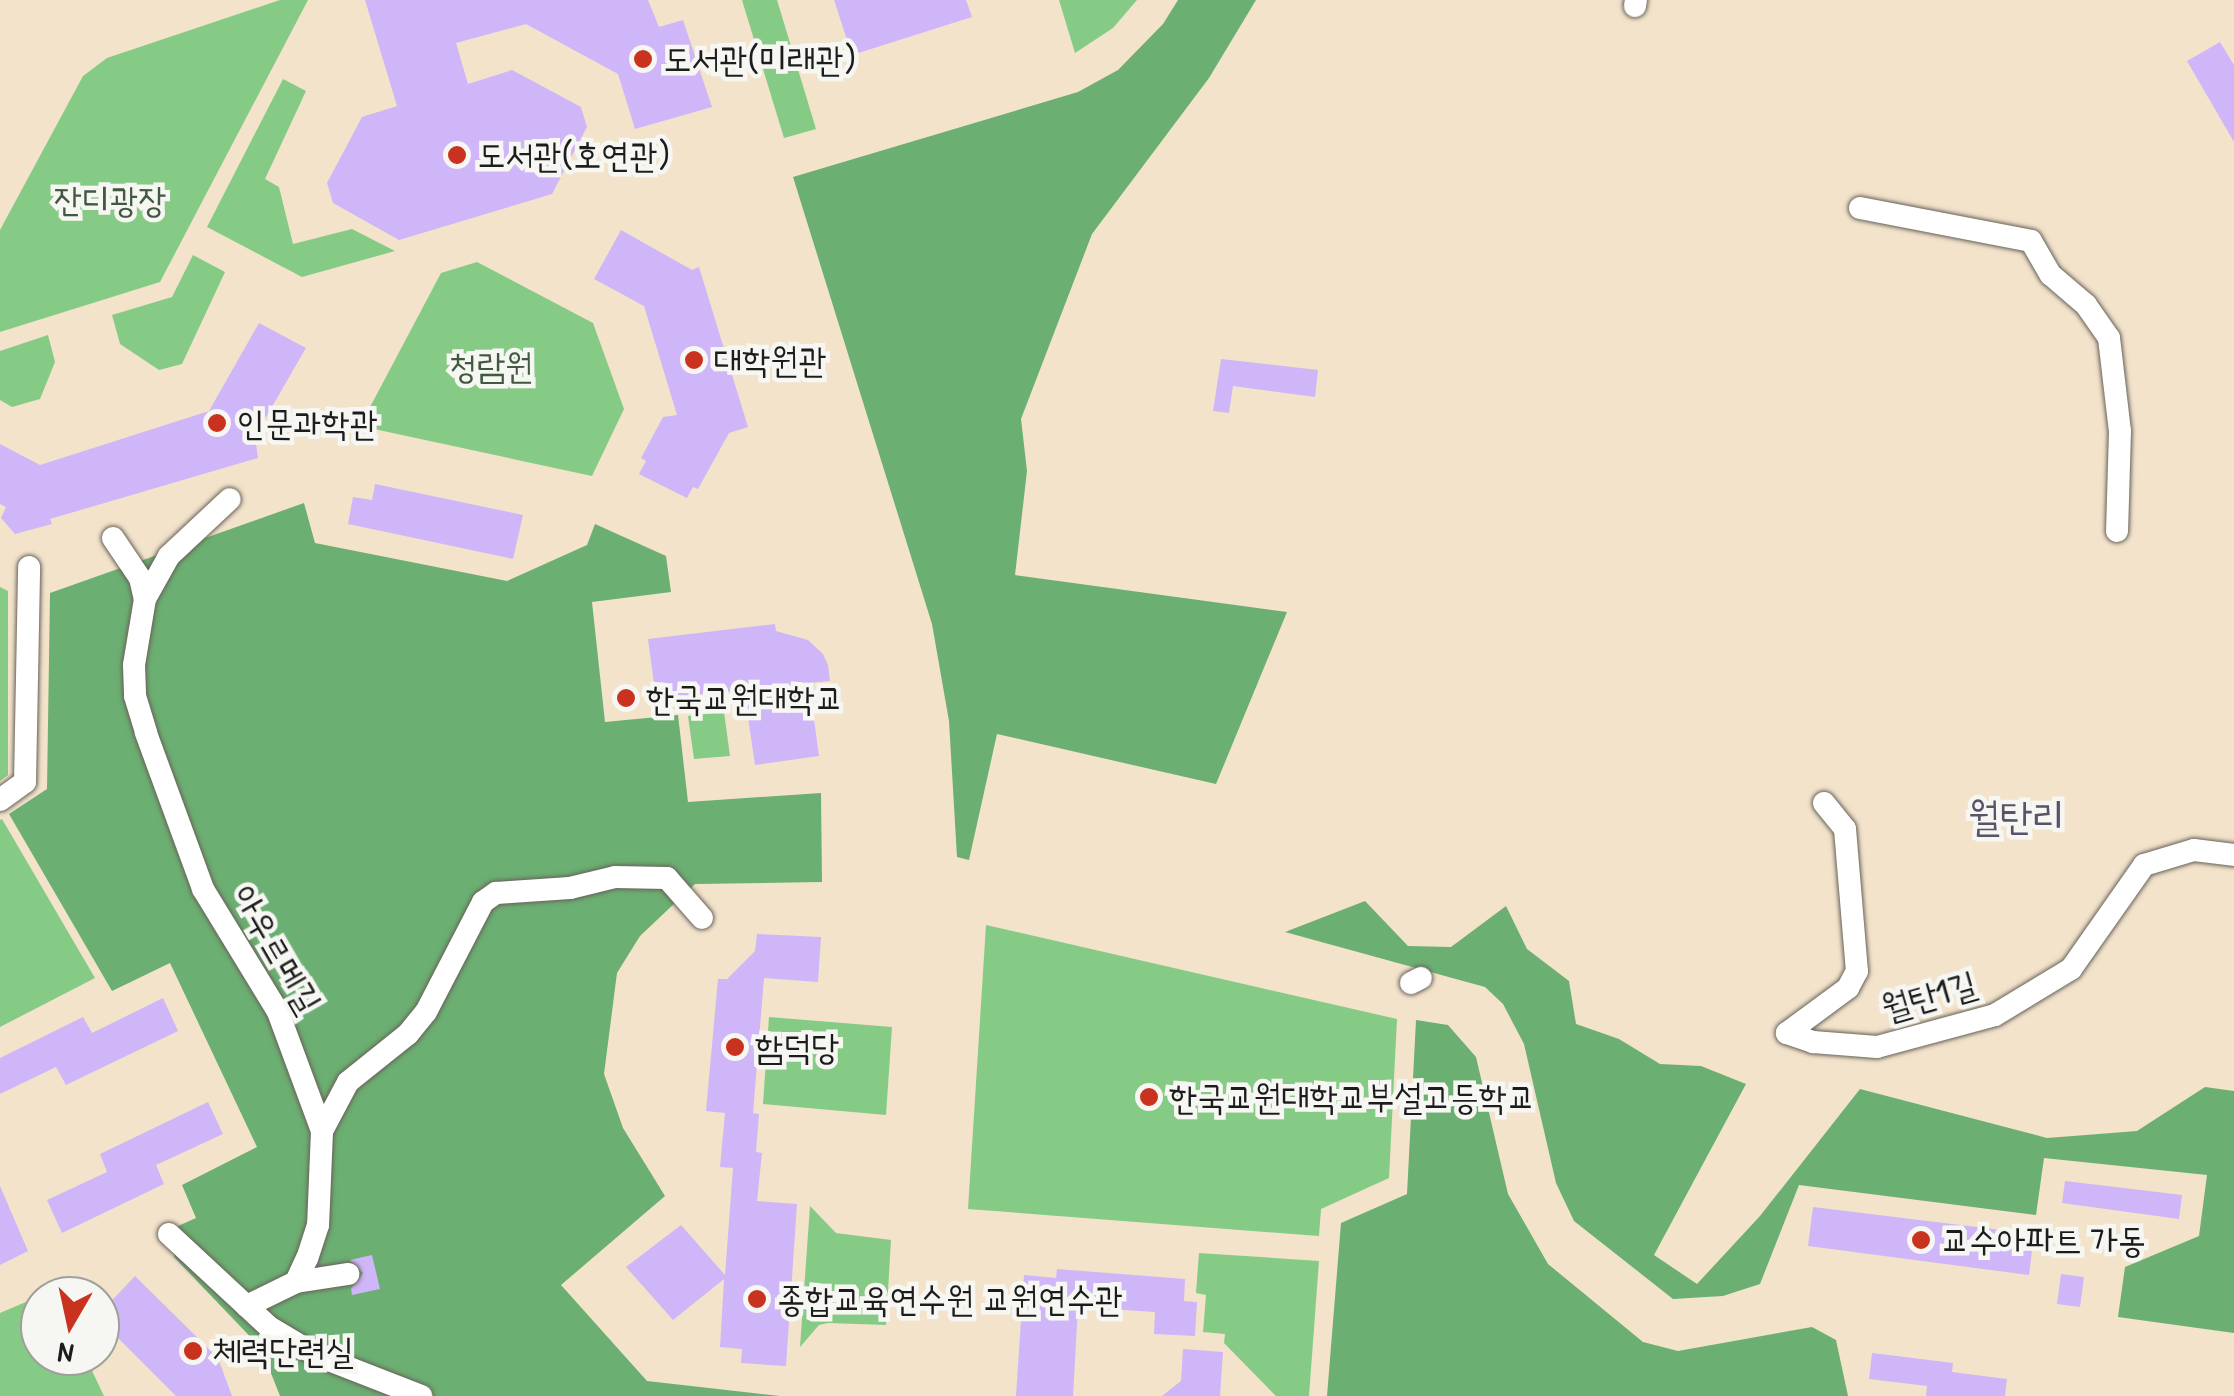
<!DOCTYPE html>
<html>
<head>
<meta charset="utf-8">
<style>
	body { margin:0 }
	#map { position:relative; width:2234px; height:1396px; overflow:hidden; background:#f3e3cb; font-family:"Patrick Hand","Poor Story",sans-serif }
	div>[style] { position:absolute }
	.green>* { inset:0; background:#86cb85 }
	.forest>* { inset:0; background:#6caf72 }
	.building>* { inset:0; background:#ceb6f8 }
	.roads { filter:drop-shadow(0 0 2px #676259) drop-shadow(0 0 2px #676259) }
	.street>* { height:22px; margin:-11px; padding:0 11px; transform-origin:11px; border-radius:11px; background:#fff }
	.dots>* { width:28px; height:28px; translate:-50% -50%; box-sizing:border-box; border:5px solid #f6f6f2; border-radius:50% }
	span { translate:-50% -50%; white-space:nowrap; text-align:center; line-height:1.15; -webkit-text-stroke:9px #f6f6f2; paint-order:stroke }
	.poi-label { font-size:35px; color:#1c1c1c }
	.left { translate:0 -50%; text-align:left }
	.park-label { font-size:35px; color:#415941 }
	.street-label { font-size:35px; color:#1c1c1c }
	.quarter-label { font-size:40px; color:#5a5269 }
	.north { position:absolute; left:20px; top:1276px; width:100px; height:100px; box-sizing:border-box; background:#f6f6f2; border:2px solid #9f9f9c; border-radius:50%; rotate:189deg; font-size:28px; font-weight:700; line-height:40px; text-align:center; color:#1c1c1c }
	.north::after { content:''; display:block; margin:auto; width:35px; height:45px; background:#c8321e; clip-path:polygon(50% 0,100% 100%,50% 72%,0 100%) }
</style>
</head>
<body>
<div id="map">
	<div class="green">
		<div style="clip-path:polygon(280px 0,308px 0,160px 282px,0 332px,0 230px,83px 76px,107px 58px)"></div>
		<div style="clip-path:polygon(742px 0,777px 0,816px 129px,784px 138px)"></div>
		<div style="clip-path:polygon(1059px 0,1137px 0,1113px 28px,1075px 53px)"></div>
		<div style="clip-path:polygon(283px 79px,306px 91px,265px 179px,279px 187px,293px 244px,352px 229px,395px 251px,302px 277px,207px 227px)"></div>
		<div style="clip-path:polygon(193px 255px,225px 272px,182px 364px,159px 370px,120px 344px,112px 315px,172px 297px)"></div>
		<div style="clip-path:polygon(477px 262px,593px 323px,624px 409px,592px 476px,360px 426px,441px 273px)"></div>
		<div style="clip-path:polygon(48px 335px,55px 362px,40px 399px,12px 407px,0 400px,0 351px)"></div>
		<div style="clip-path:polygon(0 587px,8px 591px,8px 775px,0 781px)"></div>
		<div style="clip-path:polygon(724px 712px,730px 756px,694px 759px,688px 716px)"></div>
		<div style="clip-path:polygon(2px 819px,95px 978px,0 1027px,0 820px)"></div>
		<div style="clip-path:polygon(986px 925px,1397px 1019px,1389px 1178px,1321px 1209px,1319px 1236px,968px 1209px)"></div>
		<div style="clip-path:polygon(769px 1017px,892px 1027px,886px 1115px,763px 1104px)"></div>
		<div style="clip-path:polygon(810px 1206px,836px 1233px,891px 1240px,886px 1325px,828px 1323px,819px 1325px,800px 1347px)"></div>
		<div style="clip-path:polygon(1199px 1253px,1319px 1261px,1309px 1396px,1276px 1396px,1224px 1343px,1225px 1334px,1203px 1332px,1206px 1295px,1196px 1293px)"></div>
		<div style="clip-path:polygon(54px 1290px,57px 1296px,40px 1296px,40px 1356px,85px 1356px,104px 1396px,0 1396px,0 1313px)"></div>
	</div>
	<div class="forest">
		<div style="clip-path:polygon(1178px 0,1256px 0,1209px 78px,1092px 234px,1021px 419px,1027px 471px,1015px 575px,1287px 612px,1216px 784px,997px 734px,969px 860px,957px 857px,949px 721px,932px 624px,793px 177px,1078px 92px,1118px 70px,1163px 24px)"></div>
		<div style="clip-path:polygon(304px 503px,315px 543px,507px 581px,587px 545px,595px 524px,666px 556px,671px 592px,592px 602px,605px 722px,678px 715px,688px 802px,821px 793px,822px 882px,695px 884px,640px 936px,617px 973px,604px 1074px,623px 1128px,665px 1196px,561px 1285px,647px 1381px,780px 1396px,280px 1396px,261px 1348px,174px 1257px,178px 1226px,196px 1218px,182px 1185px,257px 1147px,170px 963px,112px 991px,9px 814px,47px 789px,50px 593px)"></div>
		<div style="clip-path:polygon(1365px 901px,1408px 946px,1451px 947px,1506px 906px,1527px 949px,1569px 981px,1576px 1024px,1619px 1039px,1660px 1064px,1701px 1066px,1746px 1084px,1654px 1255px,1697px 1284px,1760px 1216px,1860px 1089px,2047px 1138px,2137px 1131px,2205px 1087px,2234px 1091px,2234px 1333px,2118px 1317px,2125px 1267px,2199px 1236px,2207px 1175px,2044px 1158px,2036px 1215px,1799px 1185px,1760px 1284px,1723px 1296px,1673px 1299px,1574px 1221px,1556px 1183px,1524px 1044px,1503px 1004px,1485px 987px,1285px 932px)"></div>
		<div style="clip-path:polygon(1416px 1020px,1448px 1025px,1476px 1057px,1508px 1194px,1548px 1264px,1643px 1342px,1678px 1351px,1812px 1327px,1836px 1340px,1848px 1396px,1327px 1396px,1341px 1223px,1407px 1194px)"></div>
	</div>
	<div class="building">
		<div style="clip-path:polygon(365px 0,648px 0,659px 27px,683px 20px,712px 107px,635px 129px,618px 74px,526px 24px,456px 43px,468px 84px,512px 70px,581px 107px,587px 127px,552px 194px,399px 240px,333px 203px,327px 183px,362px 117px,397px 106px)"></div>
		<div style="clip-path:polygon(834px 0,966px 0,972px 17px,852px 55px)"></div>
		<div style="clip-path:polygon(2220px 42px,2234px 65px,2234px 142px,2187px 61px)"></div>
		<div style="clip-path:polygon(621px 230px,692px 270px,699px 267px,748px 427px,729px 433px,698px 489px,693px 487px,687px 498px,639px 474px,646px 461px,641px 458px,663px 417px,677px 415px,644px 306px,594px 279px)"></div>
		<div style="clip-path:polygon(259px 323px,306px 348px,255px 436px,258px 458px,50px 519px,52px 524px,15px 534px,1px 518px,6px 507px,0 504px,0 444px,40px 465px,209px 411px)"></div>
		<div style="clip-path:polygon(1221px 359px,1318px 370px,1315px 397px,1233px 386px,1229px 413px,1213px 411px)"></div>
		<div style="clip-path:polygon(375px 484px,523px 515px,513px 559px,348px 524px,353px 497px,372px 500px)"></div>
		<div style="clip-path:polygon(775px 624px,776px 631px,808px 640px,823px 654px,828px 665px,830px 681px,809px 683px,819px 756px,755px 765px,744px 690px,656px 699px,648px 639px)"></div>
		<div style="clip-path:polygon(757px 934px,821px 937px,818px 982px,764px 978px,753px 1113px,759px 1114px,756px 1152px,762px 1153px,757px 1201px,797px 1204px,786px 1366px,741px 1363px,742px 1349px,720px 1347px,724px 1279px,673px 1320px,626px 1267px,681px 1225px,725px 1275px,733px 1168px,720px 1167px,725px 1113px,706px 1111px,718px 979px,727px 979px,755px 951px)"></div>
		<div style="clip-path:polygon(163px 998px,178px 1031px,66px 1085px,56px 1067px,0 1094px,0 1058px,83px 1017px,92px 1033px)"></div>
		<div style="clip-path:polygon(208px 1102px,223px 1134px,156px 1165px,164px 1184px,62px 1233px,47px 1200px,107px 1172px,100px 1154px)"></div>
		<div style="clip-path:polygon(2065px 1181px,2182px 1195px,2179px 1219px,2062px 1203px)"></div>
		<div style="clip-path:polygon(0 1186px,28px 1251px,0 1265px)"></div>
		<div style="clip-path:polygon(1813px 1207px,2034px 1234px,2029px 1275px,1808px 1246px)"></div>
		<div style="clip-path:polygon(372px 1255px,380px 1289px,352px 1295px,351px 1289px,363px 1273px,350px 1260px)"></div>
		<div style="clip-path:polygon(1057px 1269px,1185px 1279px,1184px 1301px,1197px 1302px,1195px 1336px,1154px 1334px,1155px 1312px,1078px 1307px,1073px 1396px,1016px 1396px,1024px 1275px,1056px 1278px)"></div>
		<div style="clip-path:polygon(2061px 1274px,2084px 1277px,2080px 1307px,2057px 1304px)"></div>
		<div style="clip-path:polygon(135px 1276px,218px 1358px,232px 1396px,176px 1396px,100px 1320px,100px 1313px)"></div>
		<div style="clip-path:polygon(1183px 1349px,1223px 1352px,1220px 1396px,1162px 1396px,1181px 1381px)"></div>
		<div style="clip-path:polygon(1872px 1353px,1953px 1363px,1952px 1372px,2007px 1379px,2005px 1396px,1926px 1396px,1927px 1386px,1869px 1379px)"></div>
	</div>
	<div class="roads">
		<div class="street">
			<div style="left:1635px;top:6px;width:6px;rotate:-81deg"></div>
			<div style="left:1860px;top:208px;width:174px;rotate:10.9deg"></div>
			<div style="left:2031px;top:241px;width:39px;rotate:60deg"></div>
			<div style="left:2051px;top:275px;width:46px;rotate:40.6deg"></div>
			<div style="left:2086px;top:305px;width:40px;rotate:55.1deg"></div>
			<div style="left:2109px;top:338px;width:94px;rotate:83.3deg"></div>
			<div style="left:2120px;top:431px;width:100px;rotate:91.7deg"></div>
			<div style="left:113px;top:538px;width:48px;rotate:56deg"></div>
			<div style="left:140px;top:578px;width:22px;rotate:77deg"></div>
			<div style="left:145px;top:599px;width:67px;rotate:99.5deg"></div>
			<div style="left:134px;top:665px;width:31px;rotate:88deg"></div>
			<div style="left:135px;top:696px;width:39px;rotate:73deg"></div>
			<div style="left:146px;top:733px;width:166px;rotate:69.9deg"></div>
			<div style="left:203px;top:889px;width:144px;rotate:58.6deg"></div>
			<div style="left:278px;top:1012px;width:127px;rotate:69.7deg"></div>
			<div style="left:322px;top:1131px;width:94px;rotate:92.4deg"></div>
			<div style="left:318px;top:1225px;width:35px;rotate:108deg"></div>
			<div style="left:307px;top:1258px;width:26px;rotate:115deg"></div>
			<div style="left:296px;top:1282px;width:55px;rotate:153.9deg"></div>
			<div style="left:145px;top:599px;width:49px;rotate:-60.8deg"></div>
			<div style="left:169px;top:556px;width:83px;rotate:-43.1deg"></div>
			<div style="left:0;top:800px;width:31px;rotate:-36deg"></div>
			<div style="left:25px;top:782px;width:215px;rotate:-88.9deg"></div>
			<div style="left:1824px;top:803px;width:33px;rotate:51deg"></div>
			<div style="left:1845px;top:829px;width:143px;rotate:85.2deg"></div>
			<div style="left:1857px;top:971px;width:19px;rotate:118deg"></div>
			<div style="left:1848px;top:988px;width:76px;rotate:143.6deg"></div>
			<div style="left:1787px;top:1033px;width:28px;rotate:19deg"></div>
			<div style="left:1813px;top:1042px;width:64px;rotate:4.5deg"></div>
			<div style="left:1877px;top:1047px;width:122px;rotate:-15.2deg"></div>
			<div style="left:1995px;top:1015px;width:89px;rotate:-31.2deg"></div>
			<div style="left:2071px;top:969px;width:127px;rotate:-54.9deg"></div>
			<div style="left:2144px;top:865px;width:52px;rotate:-16.7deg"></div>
			<div style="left:2194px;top:850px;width:40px;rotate:7.1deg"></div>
			<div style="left:1411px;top:983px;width:11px;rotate:-27deg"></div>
			<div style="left:322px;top:1131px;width:55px;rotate:-62deg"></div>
			<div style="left:348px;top:1082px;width:77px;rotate:-38.7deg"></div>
			<div style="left:408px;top:1034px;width:28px;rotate:-51deg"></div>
			<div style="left:426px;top:1012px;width:124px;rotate:-62.6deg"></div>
			<div style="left:483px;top:902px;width:16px;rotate:-35deg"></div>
			<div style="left:496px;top:893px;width:74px;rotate:-3.9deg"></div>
			<div style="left:570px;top:888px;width:46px;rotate:-13.7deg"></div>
			<div style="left:615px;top:877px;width:52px;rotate:1.1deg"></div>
			<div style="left:667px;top:878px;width:53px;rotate:48.8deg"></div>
			<div style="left:169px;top:1234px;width:137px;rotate:42.9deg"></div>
			<div style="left:269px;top:1327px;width:55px;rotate:30.8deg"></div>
			<div style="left:316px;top:1355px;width:113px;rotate:21.3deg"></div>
			<div style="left:296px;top:1282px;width:53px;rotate:-8.7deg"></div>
		</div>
	</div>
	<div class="dots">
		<div style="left:643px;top:59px;background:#c8321e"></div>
		<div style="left:457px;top:155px;background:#c8321e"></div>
		<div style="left:694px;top:360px;background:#c8321e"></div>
		<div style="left:217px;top:423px;background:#c8321e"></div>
		<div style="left:626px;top:698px;background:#c8321e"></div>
		<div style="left:735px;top:1047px;background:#c8321e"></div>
		<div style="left:1149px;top:1097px;background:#c8321e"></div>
		<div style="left:1921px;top:1240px;background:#c8321e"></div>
		<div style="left:757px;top:1299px;background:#c8321e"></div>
		<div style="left:193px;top:1351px;background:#c8321e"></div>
	</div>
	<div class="poi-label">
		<span class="left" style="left:663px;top:59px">도서관(미래관)</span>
		<span class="left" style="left:477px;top:155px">도서관(호연관)</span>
		<span class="left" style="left:714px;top:360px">대학원관</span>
		<span class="left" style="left:237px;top:423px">인문과학관</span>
		<span class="left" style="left:646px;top:698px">한국교원대학교</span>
		<span class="left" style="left:755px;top:1047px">함덕당</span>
		<span class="left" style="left:1169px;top:1097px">한국교원대학교부설고등학교</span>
		<span class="left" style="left:1941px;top:1240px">교수아파트 가동</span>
		<span class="left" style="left:777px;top:1299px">종합교육연수원 교원연수관</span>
		<span class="left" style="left:213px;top:1351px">체력단련실</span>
	</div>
	<div class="park-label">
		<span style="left:110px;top:200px">잔디광장</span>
		<span style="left:491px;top:366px">청람원</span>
	</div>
	<div class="street-label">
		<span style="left:277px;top:949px;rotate:60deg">아우르메길</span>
		<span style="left:1929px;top:996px;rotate:-16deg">월탄1길</span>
	</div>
	<div class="quarter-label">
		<span style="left:2016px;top:815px">월탄리</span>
	</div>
	<div class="north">N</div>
</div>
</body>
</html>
